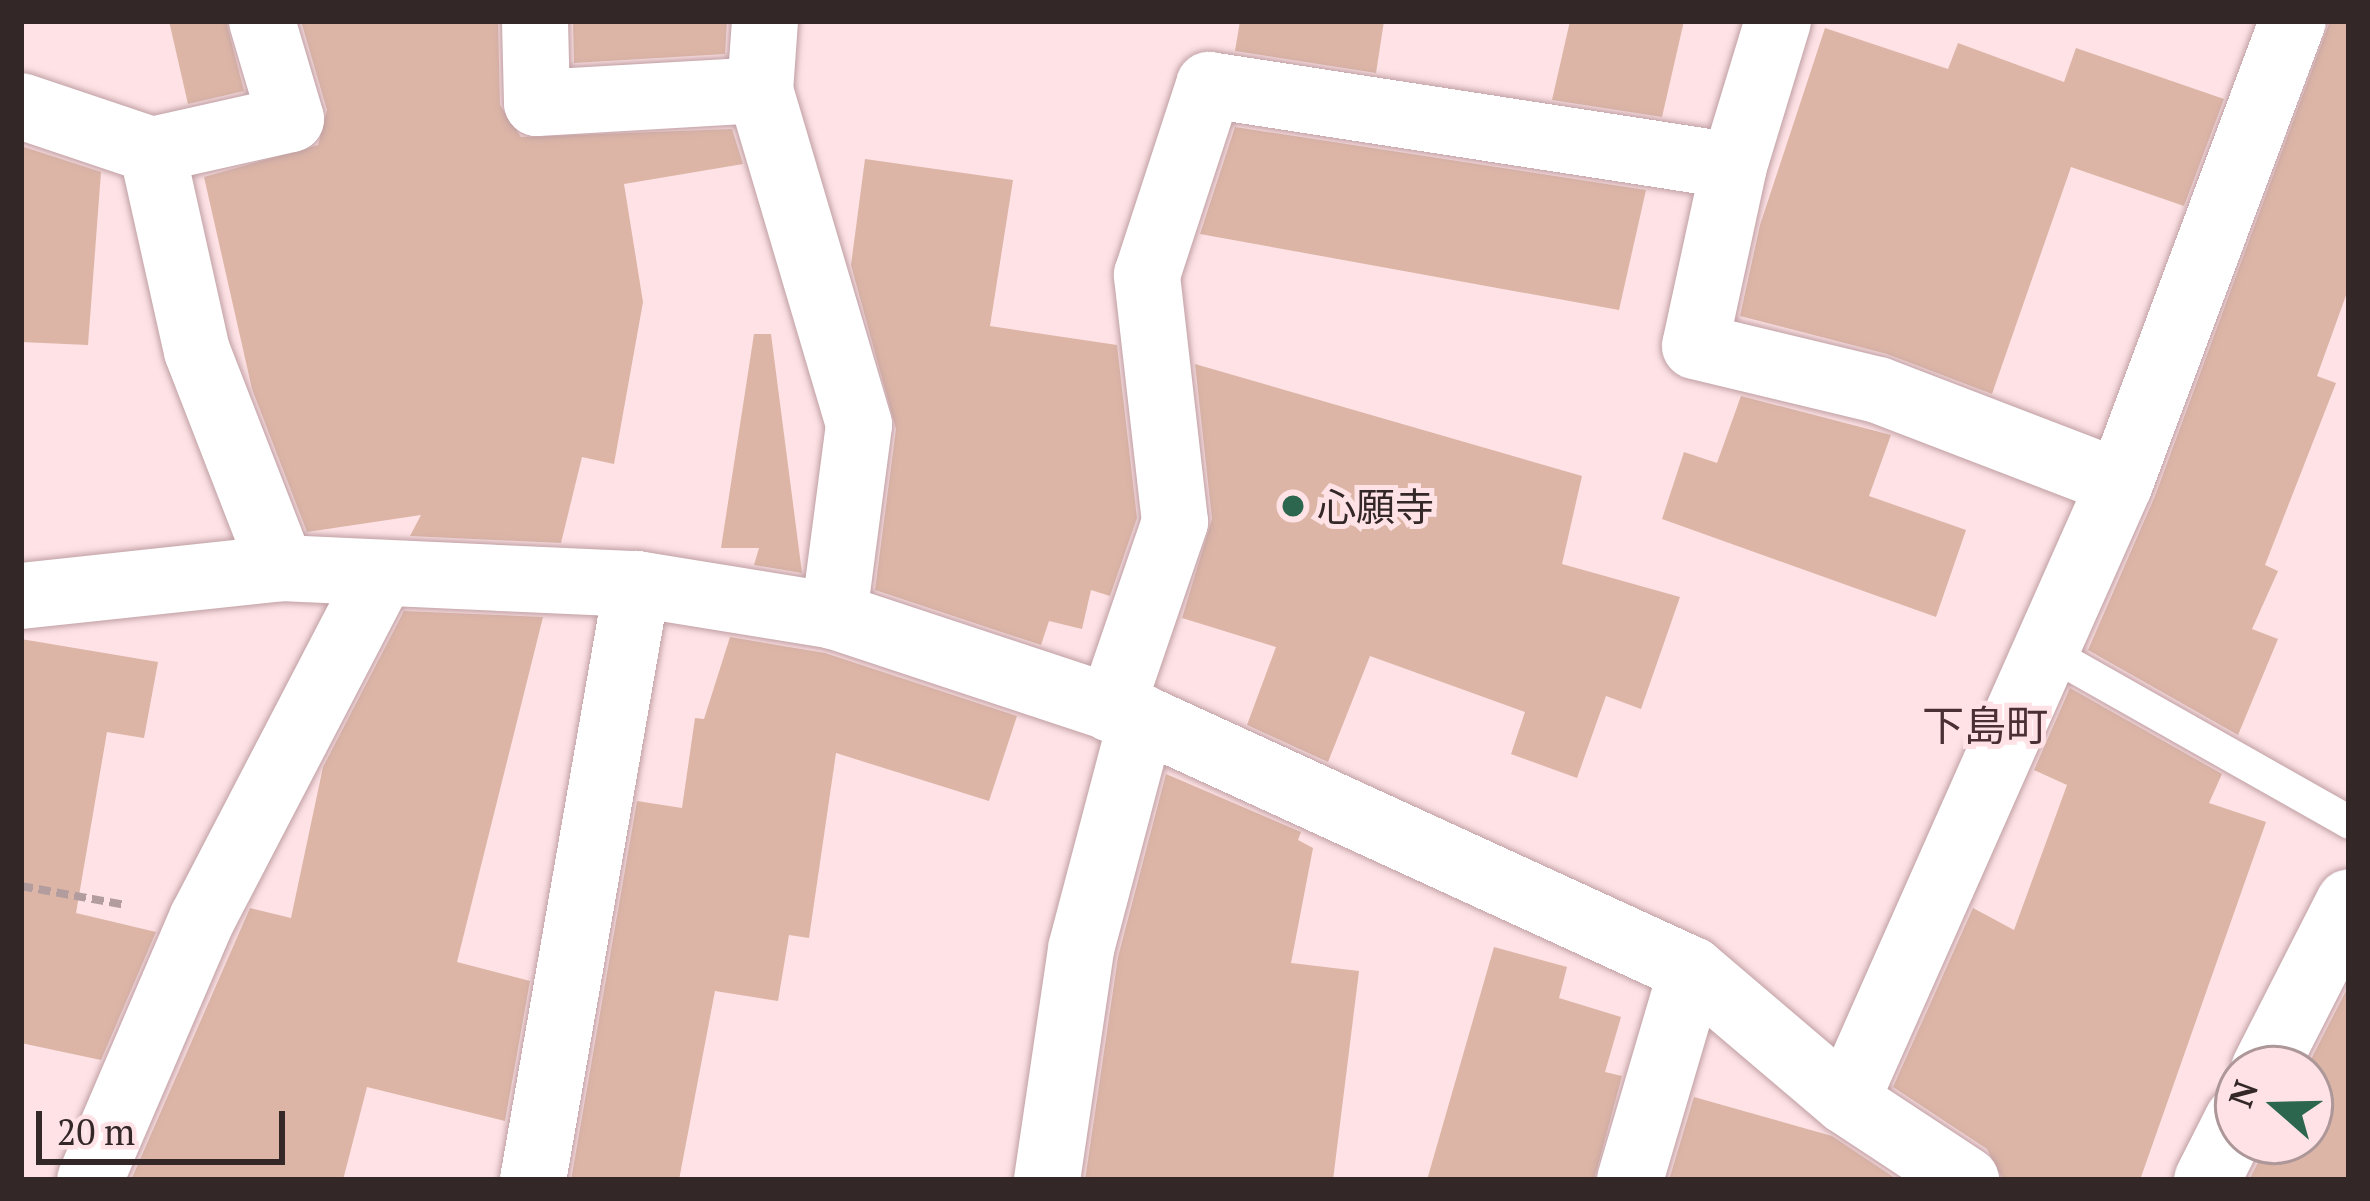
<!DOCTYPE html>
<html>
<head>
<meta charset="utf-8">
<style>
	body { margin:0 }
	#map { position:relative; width:2370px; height:1201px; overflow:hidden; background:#fee2e5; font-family:"PT Serif","Noto Sans JP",serif }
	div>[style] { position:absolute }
	.building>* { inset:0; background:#dcb5a6 }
	.path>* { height:8px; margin-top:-4px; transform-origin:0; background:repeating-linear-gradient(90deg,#b29c9e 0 12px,transparent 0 18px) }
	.roads { filter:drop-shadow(0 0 3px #bf9fa3) drop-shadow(0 0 3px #bf9fa3) }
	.lane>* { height:33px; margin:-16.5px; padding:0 16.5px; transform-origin:16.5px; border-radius:16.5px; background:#fff }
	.street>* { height:66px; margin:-33px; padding:0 33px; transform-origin:33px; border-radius:33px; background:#fff }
	.dots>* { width:33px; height:33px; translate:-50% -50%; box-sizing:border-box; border:6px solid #fee2e5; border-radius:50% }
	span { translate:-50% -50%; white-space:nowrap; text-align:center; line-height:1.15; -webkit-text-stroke:10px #fee2e5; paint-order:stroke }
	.poi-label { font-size:39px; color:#332728 }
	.left { translate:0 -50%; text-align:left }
	.neighbourhood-label { font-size:42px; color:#4a3034 }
	.frame { position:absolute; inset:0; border:24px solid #332728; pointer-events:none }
	.north { position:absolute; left:2214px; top:1045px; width:120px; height:120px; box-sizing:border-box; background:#fee2e5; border:3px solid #ad9799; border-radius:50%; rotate:290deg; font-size:33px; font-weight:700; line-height:48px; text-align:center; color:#332728 }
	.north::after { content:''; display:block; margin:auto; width:42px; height:54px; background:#2d664e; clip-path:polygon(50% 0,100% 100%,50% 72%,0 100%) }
	.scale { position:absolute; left:36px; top:1111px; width:249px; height:54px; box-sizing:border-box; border:6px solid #332728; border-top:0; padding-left:15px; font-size:36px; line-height:42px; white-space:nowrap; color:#332728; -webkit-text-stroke:9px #fee2e5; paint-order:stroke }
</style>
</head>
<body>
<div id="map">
	<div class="building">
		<div style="clip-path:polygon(169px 21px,226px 21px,244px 91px,188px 104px)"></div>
		<div style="clip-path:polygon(301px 21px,498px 21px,500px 105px,521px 137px,732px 129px,743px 164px,624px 184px,643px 302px,614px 464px,582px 457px,561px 543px,410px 536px,421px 515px,307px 532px,252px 389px,204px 177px,318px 145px,327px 110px)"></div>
		<div style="clip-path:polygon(573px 21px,727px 21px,725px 54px,574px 63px)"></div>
		<div style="clip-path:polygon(1240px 21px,1384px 21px,1376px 73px,1235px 51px)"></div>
		<div style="clip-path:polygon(1570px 21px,1684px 21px,1662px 117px,1552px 100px)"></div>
		<div style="clip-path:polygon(2330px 21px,2349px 21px,2349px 287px,2317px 376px,2336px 383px,2265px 565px,2278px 571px,2252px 629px,2278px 639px,2238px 735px,2088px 650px,2155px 496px)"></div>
		<div style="clip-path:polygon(1825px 28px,1948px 69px,1958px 43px,2064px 82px,2076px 48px,2224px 99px,2184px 206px,2071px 167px,1992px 394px,1887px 354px,1740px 316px,1760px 225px)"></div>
		<div style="clip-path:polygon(1235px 127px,1646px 190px,1619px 310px,1200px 234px)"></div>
		<div style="clip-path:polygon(21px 146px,101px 172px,88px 345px,21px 342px)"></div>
		<div style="clip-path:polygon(865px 159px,1013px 180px,990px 326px,1117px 345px,1137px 518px,1110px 596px,1091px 590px,1082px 629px,1049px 621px,1041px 645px,875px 590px,896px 429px,851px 265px)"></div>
		<div style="clip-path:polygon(754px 334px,771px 334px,802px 573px,754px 565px,759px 548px,721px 548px)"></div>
		<div style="clip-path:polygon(1195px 364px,1582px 476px,1562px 564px,1680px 597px,1641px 709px,1606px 696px,1577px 778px,1511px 754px,1525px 712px,1370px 656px,1328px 762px,1247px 725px,1276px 647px,1182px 618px,1212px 519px)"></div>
		<div style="clip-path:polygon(1741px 396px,1891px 435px,1869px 496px,1966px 530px,1936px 617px,1662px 519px,1684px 452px,1717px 463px)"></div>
		<div style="clip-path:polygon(404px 611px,543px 617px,457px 962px,530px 981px,505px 1121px,367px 1087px,343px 1180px,131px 1180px,250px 908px,291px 918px,323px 767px)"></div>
		<div style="clip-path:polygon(730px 637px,825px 653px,1017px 716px,989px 801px,836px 753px,809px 938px,789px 935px,778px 1001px,715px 991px,679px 1180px,571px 1180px,637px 801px,682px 808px,695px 718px,704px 719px)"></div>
		<div style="clip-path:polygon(21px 639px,158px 662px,144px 738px,107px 732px,76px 913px,156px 932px,101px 1060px,21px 1043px)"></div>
		<div style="clip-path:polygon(2070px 688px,2222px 774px,2209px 803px,2266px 822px,2140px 1180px,2003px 1180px,1987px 1149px,1893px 1087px,1973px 908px,2014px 930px,2067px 785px,2034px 770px)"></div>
		<div style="clip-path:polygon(1166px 774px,1301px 832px,1298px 840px,1313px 848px,1291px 963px,1359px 971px,1333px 1180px,1085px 1180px,1118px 957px)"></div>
		<div style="clip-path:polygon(1494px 947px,1567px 967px,1559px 998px,1621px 1017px,1605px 1072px,1622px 1076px,1594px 1180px,1427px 1180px)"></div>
		<div style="clip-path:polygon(2349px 985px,2349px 1180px,2249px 1180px,2269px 1141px,2310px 1141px,2306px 1069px)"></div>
		<div style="clip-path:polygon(1694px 1097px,1832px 1136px,1898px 1180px,1669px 1180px)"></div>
	</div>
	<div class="path">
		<div style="left:21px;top:886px;width:107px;rotate:10.3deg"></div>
	</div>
	<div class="roads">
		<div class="lane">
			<div style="left:2047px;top:651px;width:347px;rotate:29.5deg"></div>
		</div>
		<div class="street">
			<div style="left:262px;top:21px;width:102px;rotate:73.5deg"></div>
			<div style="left:291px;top:119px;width:142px;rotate:167.4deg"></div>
			<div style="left:152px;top:150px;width:206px;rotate:77.4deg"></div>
			<div style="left:197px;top:351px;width:233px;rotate:68.8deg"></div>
			<div style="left:535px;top:21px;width:82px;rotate:88.6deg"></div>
			<div style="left:537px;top:103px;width:223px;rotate:-3.3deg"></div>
			<div style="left:765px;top:21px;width:69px;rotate:94.1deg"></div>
			<div style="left:760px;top:90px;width:349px;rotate:73.5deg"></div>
			<div style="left:859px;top:425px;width:193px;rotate:97.5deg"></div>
			<div style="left:1778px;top:21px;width:152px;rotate:106.9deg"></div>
			<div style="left:1734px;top:166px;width:184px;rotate:102.2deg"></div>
			<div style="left:1695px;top:346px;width:188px;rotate:13.5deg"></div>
			<div style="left:1878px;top:390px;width:259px;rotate:21deg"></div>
			<div style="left:21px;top:106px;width:138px;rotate:18.6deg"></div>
			<div style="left:21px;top:596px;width:262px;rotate:-6.1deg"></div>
			<div style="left:281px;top:568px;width:356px;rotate:2.6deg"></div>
			<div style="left:637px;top:584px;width:200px;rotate:9.2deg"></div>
			<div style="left:834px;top:616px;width:324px;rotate:18.3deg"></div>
			<div style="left:1142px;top:718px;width:605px;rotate:24.62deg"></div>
			<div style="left:1692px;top:970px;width:202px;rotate:40.4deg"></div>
			<div style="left:1846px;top:1101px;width:144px;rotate:33.4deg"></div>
			<div style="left:1111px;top:709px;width:198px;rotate:-71.1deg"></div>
			<div style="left:1175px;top:522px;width:249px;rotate:-96.5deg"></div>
			<div style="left:1147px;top:275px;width:200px;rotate:-71.9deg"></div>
			<div style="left:1209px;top:85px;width:531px;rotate:8.77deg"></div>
			<div style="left:2264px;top:1069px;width:187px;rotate:-63deg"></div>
			<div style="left:1846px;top:1101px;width:676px;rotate:-66.09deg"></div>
			<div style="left:2120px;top:483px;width:493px;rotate:-69.5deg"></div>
			<div style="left:90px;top:1180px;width:284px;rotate:-66.8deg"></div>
			<div style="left:202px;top:919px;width:390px;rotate:-62.5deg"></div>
			<div style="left:533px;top:1180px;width:605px;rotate:-80.1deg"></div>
			<div style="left:1047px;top:1180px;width:233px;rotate:-81.6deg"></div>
			<div style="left:1081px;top:949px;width:239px;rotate:-75.2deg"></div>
			<div style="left:1630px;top:1180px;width:219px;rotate:-73.6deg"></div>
			<div style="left:2207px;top:1180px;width:68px;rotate:-63.1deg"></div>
		</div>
	</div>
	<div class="dots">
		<div style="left:1293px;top:506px;background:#2d664e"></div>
	</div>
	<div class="poi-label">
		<span class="left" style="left:1317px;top:506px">心願寺</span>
	</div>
	<div class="neighbourhood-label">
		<span style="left:1985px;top:725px">下島町</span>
	</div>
	<div class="frame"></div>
	<div class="north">N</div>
	<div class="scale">20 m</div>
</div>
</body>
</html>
